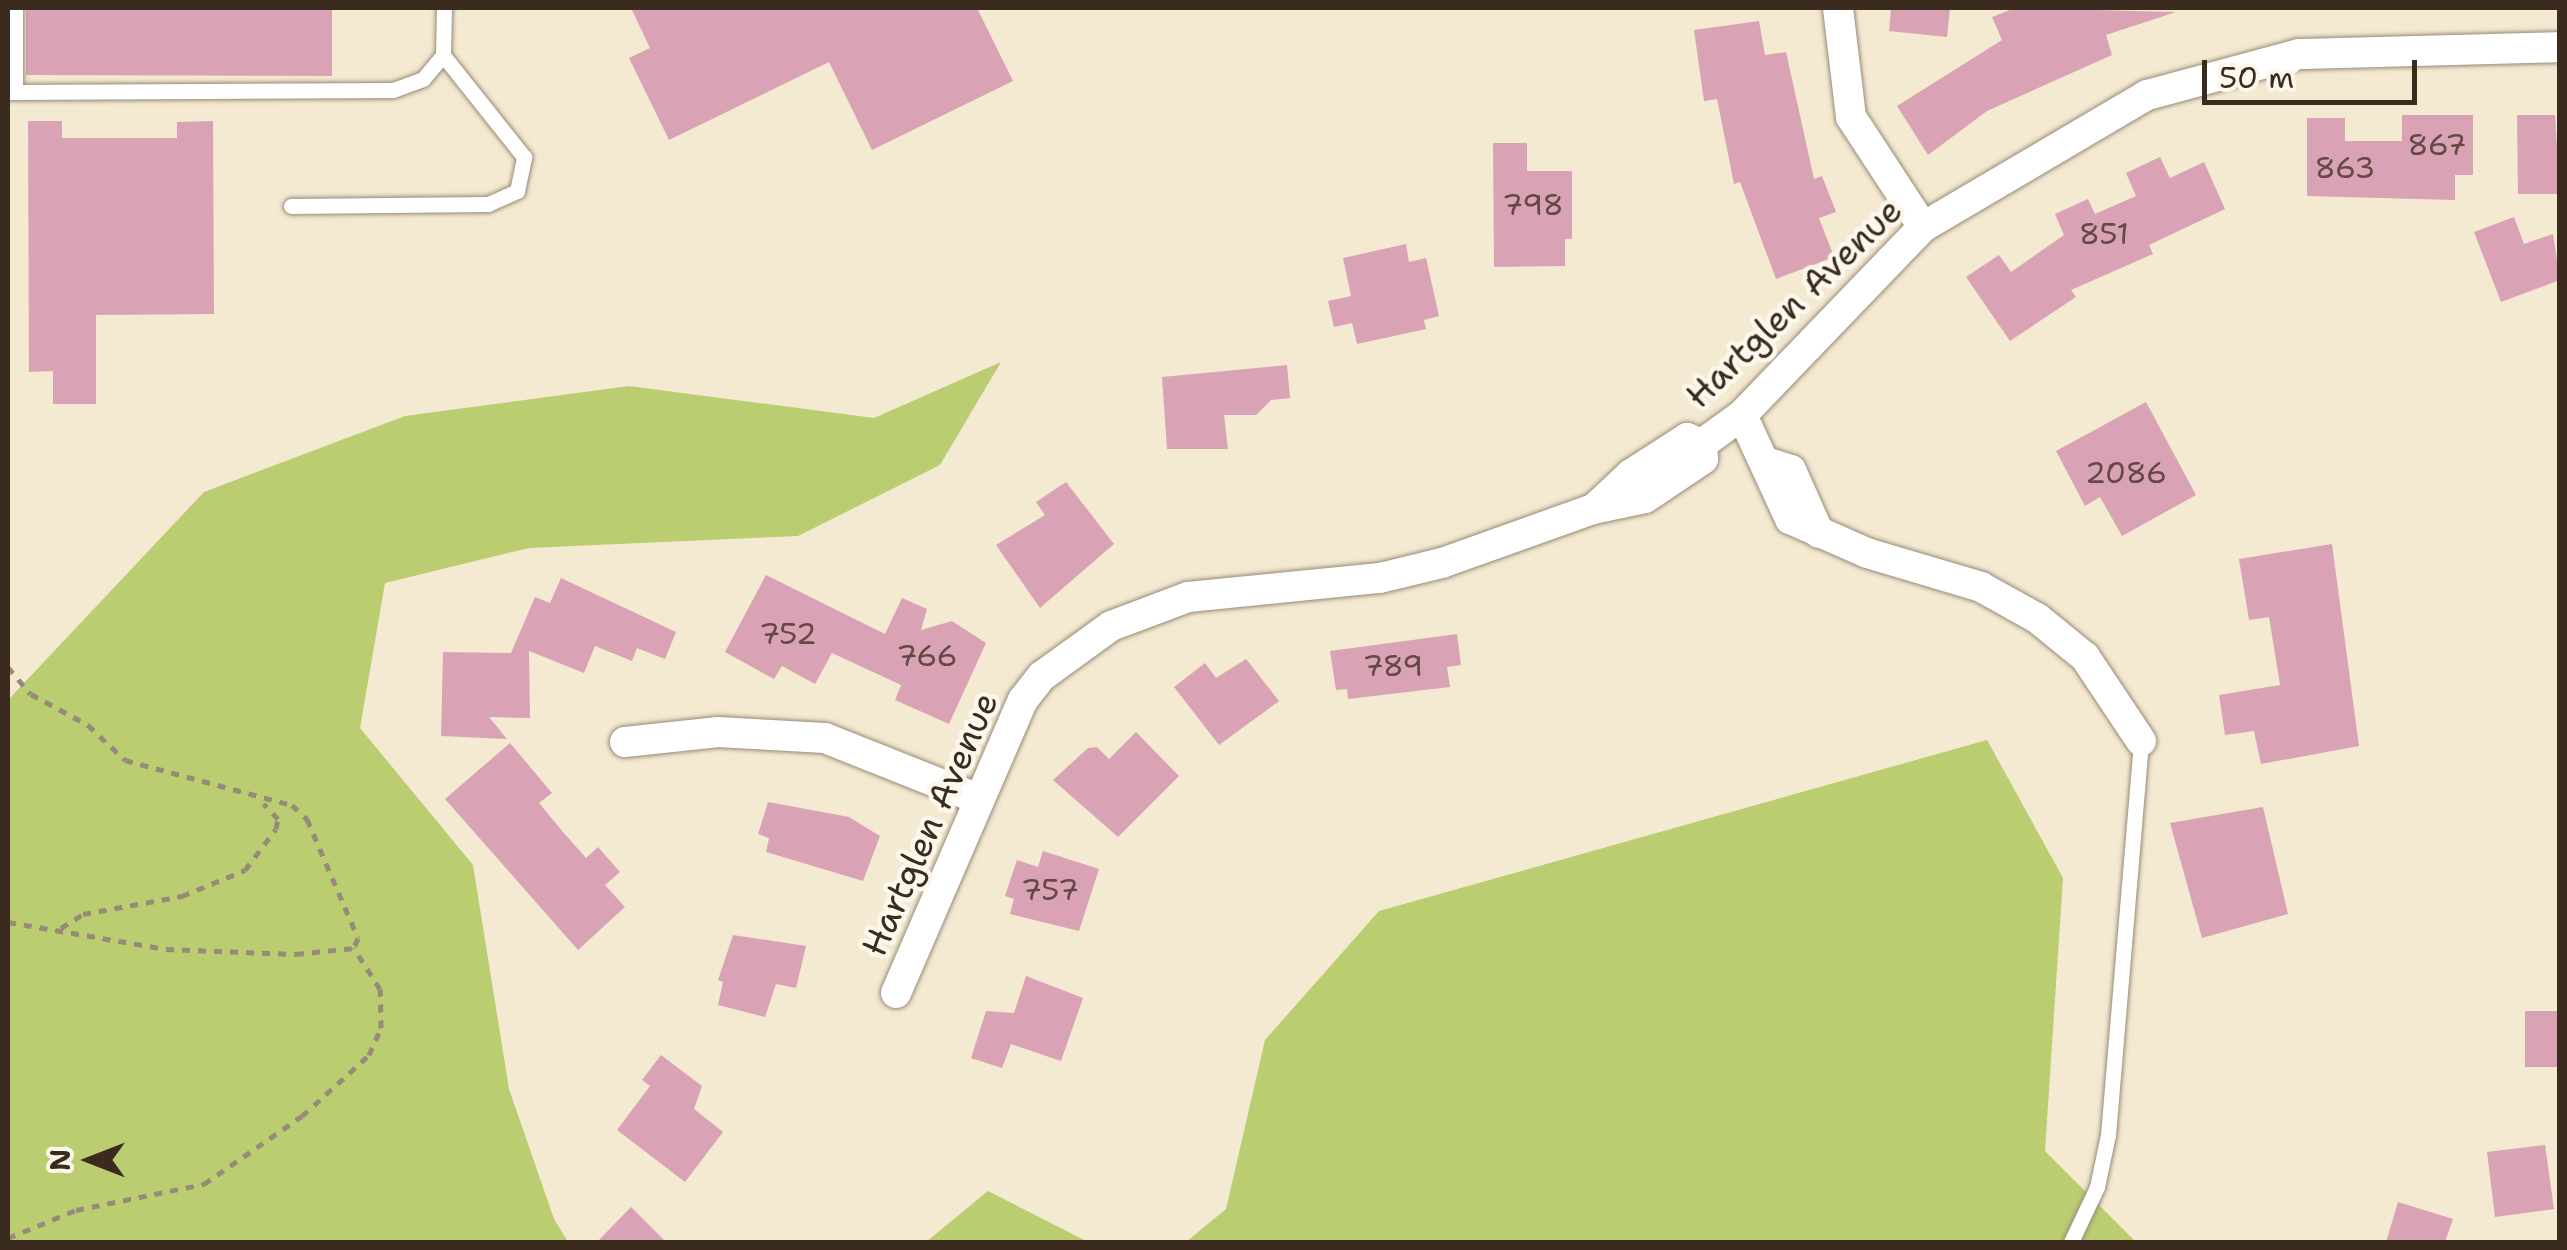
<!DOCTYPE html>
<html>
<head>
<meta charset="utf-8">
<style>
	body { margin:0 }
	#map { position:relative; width:2567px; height:1250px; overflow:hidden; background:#f4e9d1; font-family:"Shantell Sans",sans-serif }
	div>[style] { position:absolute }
	.green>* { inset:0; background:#bacd70 }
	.building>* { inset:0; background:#daa3b5 }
	.path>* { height:5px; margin-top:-2.5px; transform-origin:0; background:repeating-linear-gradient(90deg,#988a78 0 8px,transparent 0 16px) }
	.roads { filter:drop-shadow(0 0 2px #988a78) drop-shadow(0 0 2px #988a78) }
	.service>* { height:15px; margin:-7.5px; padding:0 7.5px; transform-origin:7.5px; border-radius:7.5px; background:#fff }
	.minor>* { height:30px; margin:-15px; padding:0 15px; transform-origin:15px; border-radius:15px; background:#fff }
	span { translate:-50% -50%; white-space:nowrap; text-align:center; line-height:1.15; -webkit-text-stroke:9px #fbf7ec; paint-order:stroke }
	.number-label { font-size:30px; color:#634844 }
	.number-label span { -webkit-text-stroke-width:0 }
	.street-label { font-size:35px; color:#3b2a1e }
	.frame { position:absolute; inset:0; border:10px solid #3b2a1e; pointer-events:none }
	.north { position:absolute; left:40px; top:1110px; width:100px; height:100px; -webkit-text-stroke:8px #fbf7ec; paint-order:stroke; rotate:270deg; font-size:28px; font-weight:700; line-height:40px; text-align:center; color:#3b2a1e }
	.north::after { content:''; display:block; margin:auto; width:35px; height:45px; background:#3b2a1e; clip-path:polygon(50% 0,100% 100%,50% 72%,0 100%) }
	.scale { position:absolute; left:2202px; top:60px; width:215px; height:45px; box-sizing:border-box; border:5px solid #3b2a1e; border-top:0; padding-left:12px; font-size:30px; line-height:35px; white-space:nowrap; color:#3b2a1e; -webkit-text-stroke:8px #fbf7ec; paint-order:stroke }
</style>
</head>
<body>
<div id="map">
	<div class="green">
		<div style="clip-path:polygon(1001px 362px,940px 465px,798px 536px,529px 548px,385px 583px,360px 728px,473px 865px,509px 1089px,554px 1219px,568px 1242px,8px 1242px,8px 700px,204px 492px,405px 416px,629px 386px,874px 418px)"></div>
		<div style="clip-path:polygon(1987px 740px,2063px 878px,2045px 1151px,2136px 1242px,1186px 1242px,1226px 1209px,1265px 1040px,1379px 911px)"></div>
		<div style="clip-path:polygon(988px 1191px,1088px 1242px,926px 1242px)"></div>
	</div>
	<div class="building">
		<div style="clip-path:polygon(26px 8px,332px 8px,332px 76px,26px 75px)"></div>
		<div style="clip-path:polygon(631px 8px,977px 8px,1013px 81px,872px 150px,829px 62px,669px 140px,629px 58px,650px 48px)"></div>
		<div style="clip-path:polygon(1891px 8px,1950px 8px,1947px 37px,1889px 31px)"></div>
		<div style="clip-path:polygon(2015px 8px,2176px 12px,2106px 35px,2112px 55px,1987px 111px,1928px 155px,1897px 106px,2002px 40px,1992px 17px)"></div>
		<div style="clip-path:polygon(1759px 21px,1765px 55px,1786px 52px,1814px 179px,1822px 176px,1836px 212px,1819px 218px,1834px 257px,1776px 279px,1740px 182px,1734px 184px,1717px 99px,1704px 101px,1694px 30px)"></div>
		<div style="clip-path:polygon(2402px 115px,2473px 115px,2473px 175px,2455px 175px,2455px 200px,2307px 196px,2307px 118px,2345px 118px,2345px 141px,2402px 141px)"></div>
		<div style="clip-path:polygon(2517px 115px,2555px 115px,2560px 194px,2518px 194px)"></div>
		<div style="clip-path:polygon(28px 121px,62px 121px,62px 138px,177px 138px,177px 122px,213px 121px,214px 314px,96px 315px,96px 404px,53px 404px,53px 371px,29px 372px)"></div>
		<div style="clip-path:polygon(1493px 143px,1527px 143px,1527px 171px,1572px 171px,1572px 239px,1565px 239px,1565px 266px,1494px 267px)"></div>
		<div style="clip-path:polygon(2160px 157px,2170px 178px,2204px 162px,2225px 209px,2149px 245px,2153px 254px,2071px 290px,2076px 297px,2010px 341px,1966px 277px,1999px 255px,2011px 272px,2064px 235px,2055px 214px,2088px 199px,2095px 214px,2136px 196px,2126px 173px)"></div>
		<div style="clip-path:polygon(2514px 217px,2524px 244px,2553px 234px,2560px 280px,2501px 302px,2474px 232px)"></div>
		<div style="clip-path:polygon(1406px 244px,1409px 262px,1426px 258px,1439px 316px,1424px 320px,1426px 329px,1357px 344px,1352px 323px,1334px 327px,1328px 301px,1351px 296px,1343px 258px)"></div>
		<div style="clip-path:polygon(1287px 365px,1290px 398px,1271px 400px,1256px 415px,1224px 415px,1228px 449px,1167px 449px,1162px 377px)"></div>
		<div style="clip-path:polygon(2146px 402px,2196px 495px,2122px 536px,2100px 497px,2085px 506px,2056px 451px)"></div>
		<div style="clip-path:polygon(1066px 482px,1114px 544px,1040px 608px,996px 545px,1045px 515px,1036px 502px)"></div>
		<div style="clip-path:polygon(2332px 544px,2359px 746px,2261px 764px,2254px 731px,2225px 735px,2219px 695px,2280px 685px,2269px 617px,2249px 620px,2239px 559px)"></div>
		<div style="clip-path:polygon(766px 575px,885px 634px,902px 598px,927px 609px,921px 630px,952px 621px,986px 643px,949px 724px,895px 700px,901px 685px,832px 653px,815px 684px,782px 666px,774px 679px,725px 652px)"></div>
		<div style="clip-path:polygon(561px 578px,676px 632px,665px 659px,637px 648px,632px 661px,595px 646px,584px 673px,529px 651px,530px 718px,489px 717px,507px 739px,441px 736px,443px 652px,511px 653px,535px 597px,550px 603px)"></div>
		<div style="clip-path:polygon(1457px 634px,1461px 665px,1447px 667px,1450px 687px,1348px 699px,1347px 689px,1336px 690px,1330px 651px)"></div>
		<div style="clip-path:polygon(1246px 659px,1279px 701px,1219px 745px,1174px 687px,1205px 663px,1216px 678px)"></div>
		<div style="clip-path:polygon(1136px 732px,1179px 776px,1118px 837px,1053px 780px,1088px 748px,1097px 747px,1109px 759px)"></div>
		<div style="clip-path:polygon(510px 743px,552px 793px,539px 803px,563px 832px,586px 858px,598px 847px,620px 872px,605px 885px,625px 907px,578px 950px,445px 799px)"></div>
		<div style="clip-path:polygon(768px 802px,849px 817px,880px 836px,863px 881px,766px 852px,769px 838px,758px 834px)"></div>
		<div style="clip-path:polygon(2263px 807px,2288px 914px,2202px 938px,2170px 823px)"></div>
		<div style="clip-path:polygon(1043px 851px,1099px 869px,1079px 931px,1010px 914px,1014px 899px,1005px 896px,1017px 860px,1038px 867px)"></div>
		<div style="clip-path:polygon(733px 935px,806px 946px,796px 988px,776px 984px,765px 1017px,718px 1005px,723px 982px,718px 980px)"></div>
		<div style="clip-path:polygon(1026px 976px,1083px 998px,1061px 1061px,1011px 1044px,1002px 1068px,971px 1058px,986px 1011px,1014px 1013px)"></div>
		<div style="clip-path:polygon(2525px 1011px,2560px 1011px,2560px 1067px,2525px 1067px)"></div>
		<div style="clip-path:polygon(661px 1055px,702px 1086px,694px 1109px,723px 1132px,685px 1182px,617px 1130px,650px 1086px,642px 1080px)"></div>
		<div style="clip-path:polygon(2545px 1145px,2554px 1209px,2495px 1217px,2487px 1152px)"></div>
		<div style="clip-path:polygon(2398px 1202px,2453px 1219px,2445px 1242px,2386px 1242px)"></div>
		<div style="clip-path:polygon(631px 1207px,666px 1242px,597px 1242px)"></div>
	</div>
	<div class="path">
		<div style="left:8px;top:667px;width:35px;rotate:50deg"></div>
		<div style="left:31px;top:694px;width:65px;rotate:28.5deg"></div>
		<div style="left:88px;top:725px;width:51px;rotate:43.4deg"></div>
		<div style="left:125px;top:760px;width:173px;rotate:15.1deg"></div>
		<div style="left:292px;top:805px;width:21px;rotate:43deg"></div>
		<div style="left:307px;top:819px;width:129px;rotate:66.8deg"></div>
		<div style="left:358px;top:938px;width:11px;rotate:112deg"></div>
		<div style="left:8px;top:922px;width:160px;rotate:9.7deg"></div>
		<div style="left:166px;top:949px;width:130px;rotate:2.2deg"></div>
		<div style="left:296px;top:954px;width:58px;rotate:-5.9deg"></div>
		<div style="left:61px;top:928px;width:26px;rotate:-32deg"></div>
		<div style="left:83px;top:914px;width:101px;rotate:-10.3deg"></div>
		<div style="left:182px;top:896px;width:68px;rotate:-22.4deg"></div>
		<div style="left:245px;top:870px;width:51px;rotate:-52.9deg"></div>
		<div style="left:276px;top:829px;width:10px;rotate:-79deg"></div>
		<div style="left:278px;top:819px;width:21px;rotate:-133deg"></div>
		<div style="left:8px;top:1238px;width:74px;rotate:-22.4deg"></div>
		<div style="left:76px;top:1210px;width:131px;rotate:-11.5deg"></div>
		<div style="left:204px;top:1184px;width:119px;rotate:-34.8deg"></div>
		<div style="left:302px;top:1116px;width:91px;rotate:-42.3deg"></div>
		<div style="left:369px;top:1055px;width:30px;rotate:-66deg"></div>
		<div style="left:381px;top:1028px;width:39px;rotate:-91deg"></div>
		<div style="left:380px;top:989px;width:49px;rotate:-122.4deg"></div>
	</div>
	<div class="roads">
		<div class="service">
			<div style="left:15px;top:8px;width:84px;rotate:90deg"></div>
			<div style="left:8px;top:92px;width:385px;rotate:-0.3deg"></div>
			<div style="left:393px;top:90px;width:32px;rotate:-20deg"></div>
			<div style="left:423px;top:79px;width:31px;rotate:-50deg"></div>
			<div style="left:443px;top:55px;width:47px;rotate:-88.8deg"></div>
			<div style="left:291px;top:206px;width:197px;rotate:-0.6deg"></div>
			<div style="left:488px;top:204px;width:32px;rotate:-24deg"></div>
			<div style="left:517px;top:191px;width:35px;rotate:-78deg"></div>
			<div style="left:524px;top:157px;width:130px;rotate:-128.5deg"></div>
			<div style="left:2071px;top:1242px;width:61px;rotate:-64.7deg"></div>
			<div style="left:2097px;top:1187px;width:53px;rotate:-78.1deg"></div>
			<div style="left:2108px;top:1135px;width:395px;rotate:-85.2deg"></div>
		</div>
		<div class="minor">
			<div style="left:1838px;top:8px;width:110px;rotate:83.2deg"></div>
			<div style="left:1851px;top:117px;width:131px;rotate:56.8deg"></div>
			<div style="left:1742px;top:415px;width:115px;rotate:65.2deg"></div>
			<div style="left:1790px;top:519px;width:84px;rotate:23.8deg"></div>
			<div style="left:1867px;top:553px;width:119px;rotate:16.6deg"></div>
			<div style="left:1981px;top:587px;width:64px;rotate:29deg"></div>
			<div style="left:2037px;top:618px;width:62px;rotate:39.1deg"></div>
			<div style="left:2085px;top:657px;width:101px;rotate:56.3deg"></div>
			<div style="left:1702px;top:444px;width:49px;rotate:-35.9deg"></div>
			<div style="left:1742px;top:415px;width:261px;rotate:-46.1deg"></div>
			<div style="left:1923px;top:227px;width:260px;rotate:-30.5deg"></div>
			<div style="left:2147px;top:95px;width:157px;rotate:-15.1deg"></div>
			<div style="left:2299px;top:54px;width:261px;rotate:-1.5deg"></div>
			<div style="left:1769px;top:463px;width:23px;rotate:18deg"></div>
			<div style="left:1791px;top:470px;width:69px;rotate:66deg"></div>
			<div style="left:1596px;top:507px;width:48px;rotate:-43.3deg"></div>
			<div style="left:1631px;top:474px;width:67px;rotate:-32.7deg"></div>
			<div style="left:1687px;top:438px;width:16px;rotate:22deg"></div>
			<div style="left:625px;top:742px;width:94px;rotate:-6.1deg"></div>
			<div style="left:718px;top:732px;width:107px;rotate:3.2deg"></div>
			<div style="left:825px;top:738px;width:165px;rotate:21.7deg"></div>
			<div style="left:896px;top:993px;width:319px;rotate:-66.6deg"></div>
			<div style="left:1023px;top:700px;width:31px;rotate:-52deg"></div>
			<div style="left:1042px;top:676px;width:85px;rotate:-35.9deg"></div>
			<div style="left:1111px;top:626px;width:82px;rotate:-20.6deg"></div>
			<div style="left:1188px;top:597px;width:193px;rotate:-5.7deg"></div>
			<div style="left:1380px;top:578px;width:64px;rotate:-13.6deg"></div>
			<div style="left:1442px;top:563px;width:160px;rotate:-19.7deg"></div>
			<div style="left:1593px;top:509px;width:53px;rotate:-11.9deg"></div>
			<div style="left:1645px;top:498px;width:70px;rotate:-33.9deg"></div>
			<div style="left:1703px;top:459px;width:15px;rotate:-94deg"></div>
		</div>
	</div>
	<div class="number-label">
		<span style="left:2437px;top:145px">867</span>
		<span style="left:2345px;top:168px">863</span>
		<span style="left:1533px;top:205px">798</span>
		<span style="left:2104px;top:234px">851</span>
		<span style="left:2126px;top:473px">2086</span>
		<span style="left:788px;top:634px">752</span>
		<span style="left:927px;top:656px">766</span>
		<span style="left:1393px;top:666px">789</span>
		<span style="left:1050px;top:890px">757</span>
	</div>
	<div class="street-label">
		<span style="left:1794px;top:303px;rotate:-44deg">Hartglen Avenue</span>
		<span style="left:930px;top:824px;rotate:-66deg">Hartglen Avenue</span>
	</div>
	<div class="frame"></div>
	<div class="north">N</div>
	<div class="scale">50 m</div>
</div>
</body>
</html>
